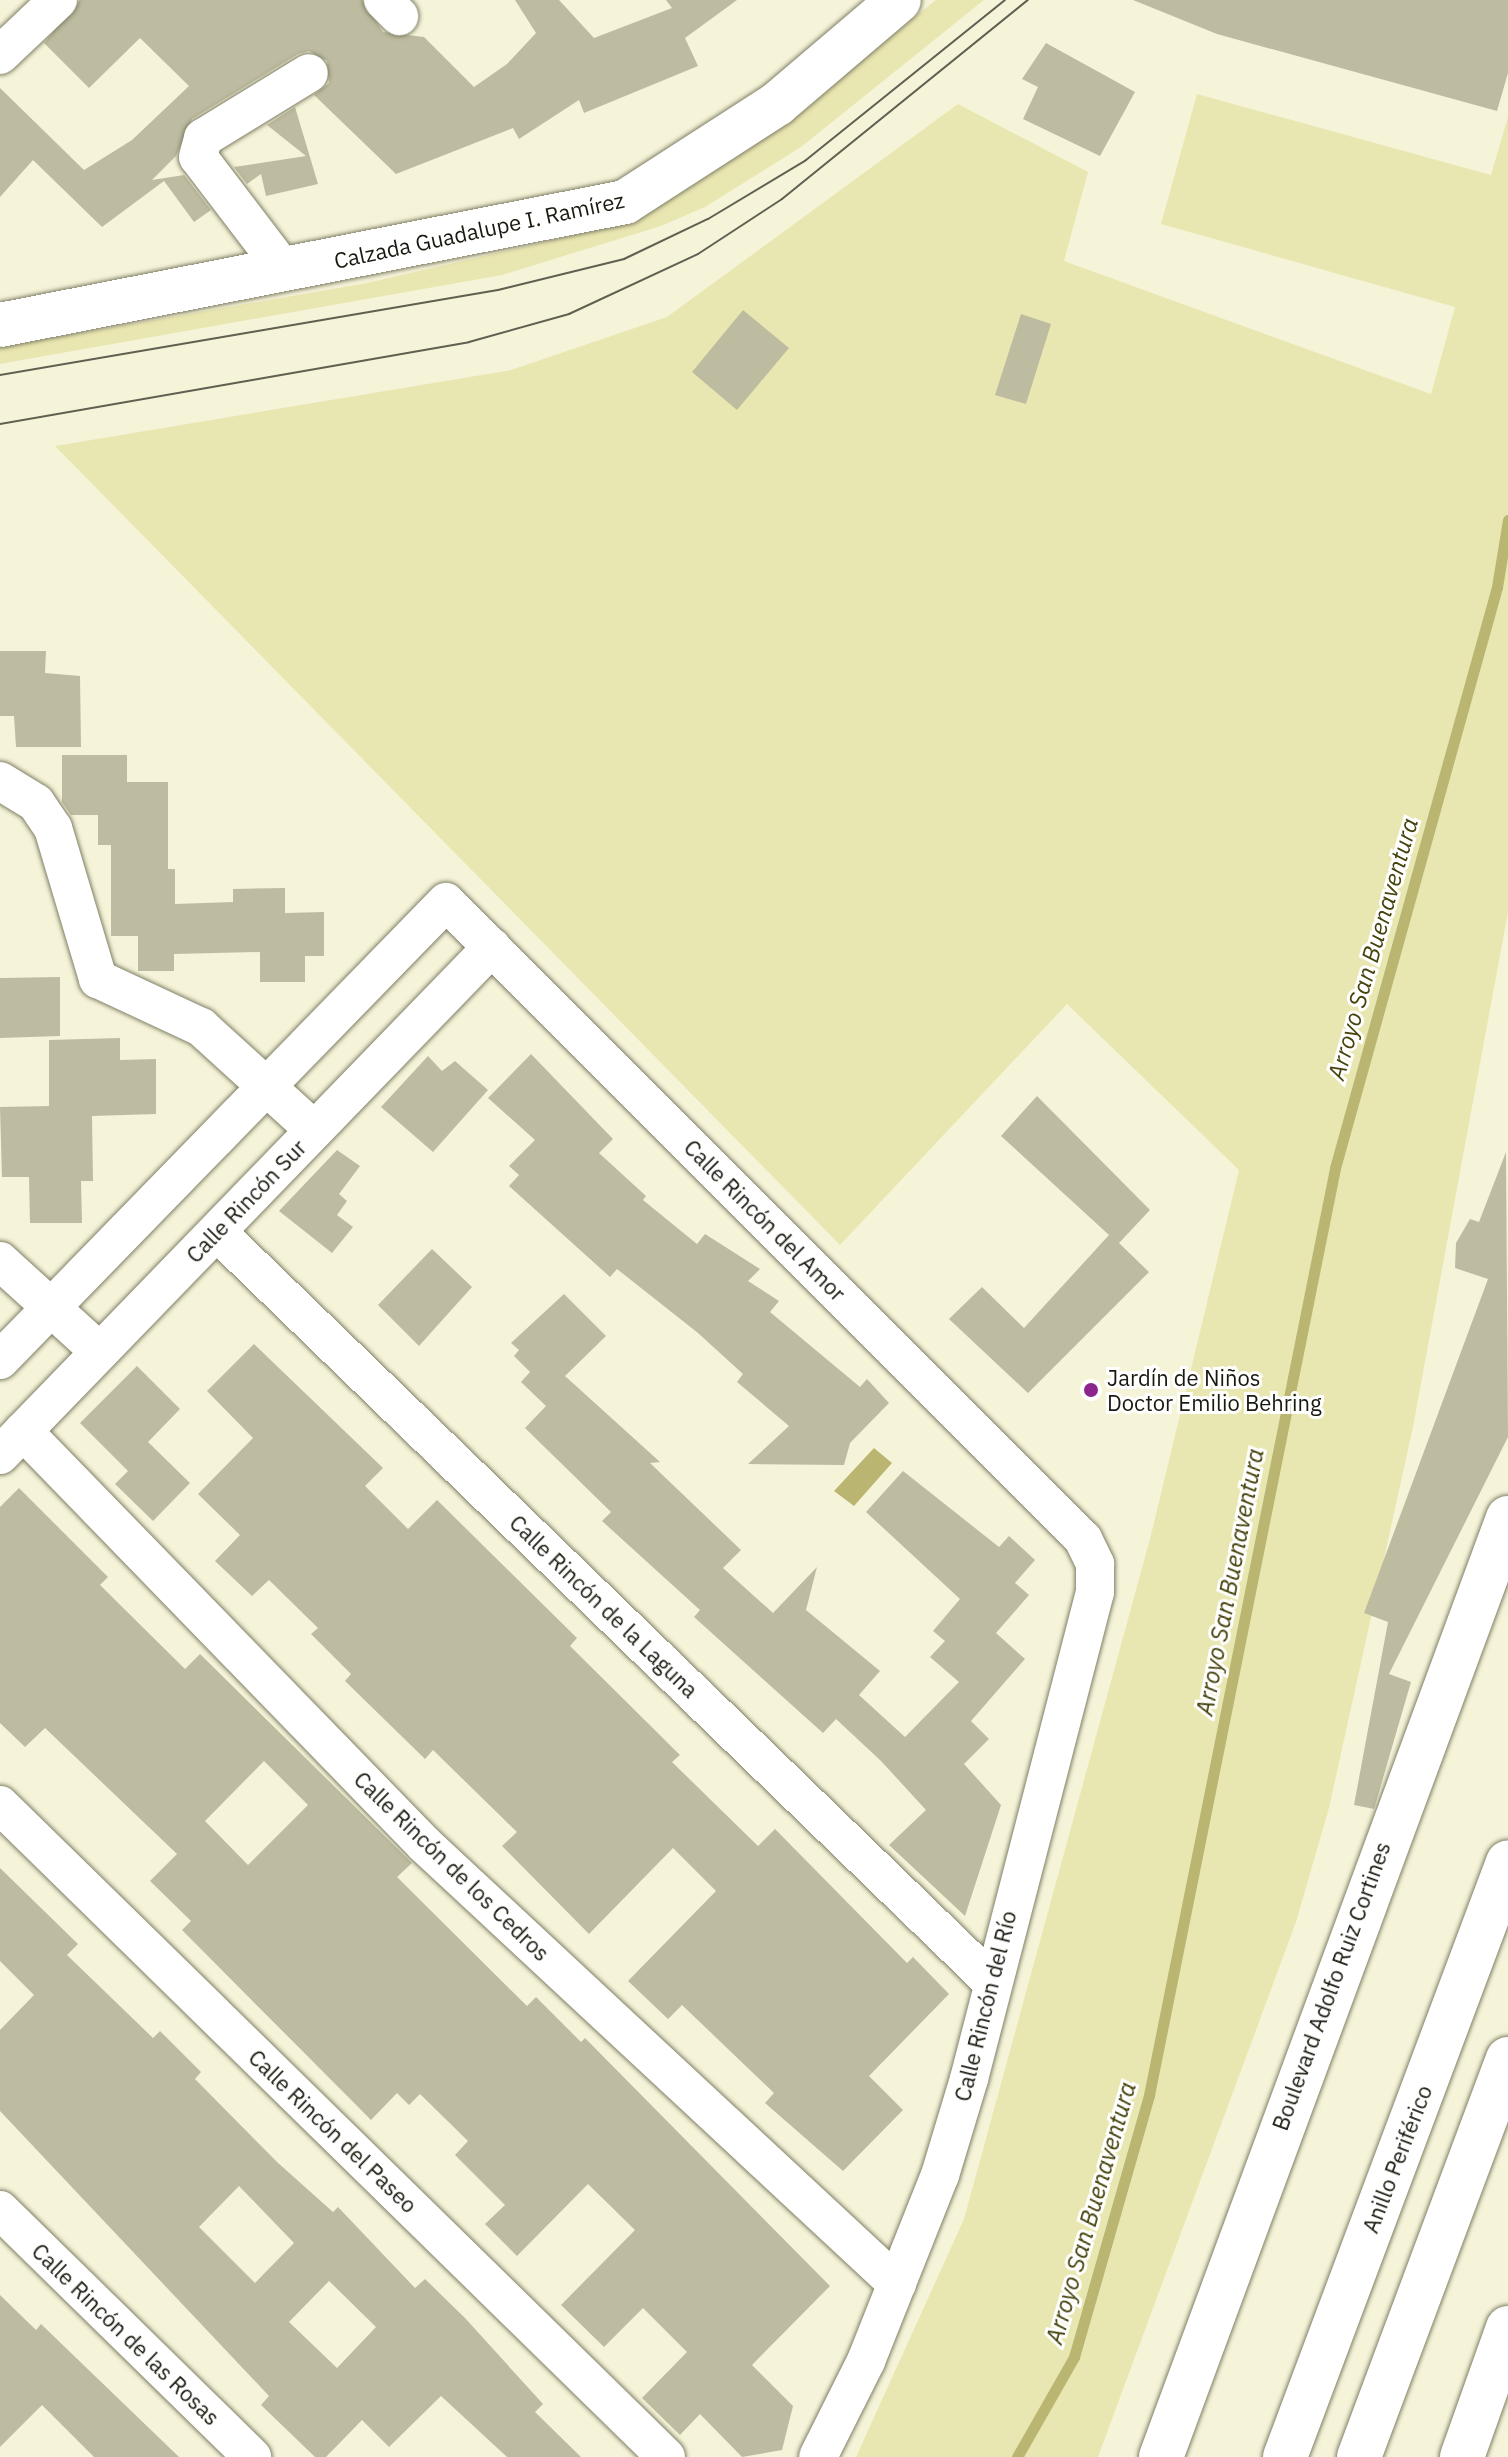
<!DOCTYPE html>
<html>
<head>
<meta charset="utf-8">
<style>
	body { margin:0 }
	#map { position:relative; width:1508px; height:2457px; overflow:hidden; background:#f5f4d9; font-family:"IBM Plex Sans",sans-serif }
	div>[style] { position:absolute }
	.green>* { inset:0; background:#e9e7b1 }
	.water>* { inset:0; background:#bab672 }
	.stream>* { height:11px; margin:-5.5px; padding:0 5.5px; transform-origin:5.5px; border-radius:5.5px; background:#bab672 }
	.building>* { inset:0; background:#bdbca1 }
	.roads { filter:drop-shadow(0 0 2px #807f66) drop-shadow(0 0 2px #807f66) }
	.minor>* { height:38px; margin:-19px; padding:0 19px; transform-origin:19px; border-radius:19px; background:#fff }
	.major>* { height:44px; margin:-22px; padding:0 22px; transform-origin:22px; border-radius:22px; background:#fff }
	.highway>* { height:44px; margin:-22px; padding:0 22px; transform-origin:22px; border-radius:22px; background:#fff }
	.tram>* { height:2px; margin:-1px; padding:0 1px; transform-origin:1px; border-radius:1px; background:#605f50 }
	.dots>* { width:22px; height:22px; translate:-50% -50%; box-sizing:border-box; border:4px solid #fff; border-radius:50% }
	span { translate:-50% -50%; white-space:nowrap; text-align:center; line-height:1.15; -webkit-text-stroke:6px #fff; paint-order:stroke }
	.street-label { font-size:22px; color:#19190f }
	.poi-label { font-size:22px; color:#19190f }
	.left { translate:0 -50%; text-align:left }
	.water-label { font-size:24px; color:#45420b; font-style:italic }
</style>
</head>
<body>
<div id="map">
	<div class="green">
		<div style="clip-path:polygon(936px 0,984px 0,801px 147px,705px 207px,661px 226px,502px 275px,0 364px,0 347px,367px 283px,588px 232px,803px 107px)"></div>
		<div style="clip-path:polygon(1197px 94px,1491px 175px,1508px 117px,1508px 912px,1413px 1427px,1329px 1808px,1296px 1922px,1098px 2457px,856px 2457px,964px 2219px,1151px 1535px,1239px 1170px,1067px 1004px,840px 1245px,55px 446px,511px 370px,667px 317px,958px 104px,1088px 172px,1064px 261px,1431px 394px,1455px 307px,1161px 224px)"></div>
	</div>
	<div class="water">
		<div style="clip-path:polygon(874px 1448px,892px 1463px,854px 1506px,834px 1491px)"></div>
	</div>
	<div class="stream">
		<div style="left:1017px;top:2457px;width:115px;rotate:-60.3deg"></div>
		<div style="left:1074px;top:2357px;width:273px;rotate:-74deg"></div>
		<div style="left:1149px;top:2095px;width:945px;rotate:-78.65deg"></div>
		<div style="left:1335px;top:1168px;width:603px;rotate:-74.42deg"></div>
		<div style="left:1497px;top:587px;width:68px;rotate:-80.7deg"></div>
	</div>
	<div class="building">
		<div style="clip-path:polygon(80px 0,362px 0,383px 32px,424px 37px,474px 87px,507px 64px,536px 33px,515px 0,559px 0,594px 38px,672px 8px,666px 0,737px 0,685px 38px,698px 66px,584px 113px,579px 100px,519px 139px,513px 128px,396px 174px,314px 95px,329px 83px,327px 61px,309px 51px,298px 54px,192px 119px,176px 156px,152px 180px,184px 175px,211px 210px,194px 222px,164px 181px,102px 227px,33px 160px,0 197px,0 88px,84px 170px,132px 140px,189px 86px,140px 38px,89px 88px,44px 43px)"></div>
		<div style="clip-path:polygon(1133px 0,1508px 0,1508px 73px,1497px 111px,1217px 34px)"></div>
		<div style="clip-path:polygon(1046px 43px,1135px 92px,1100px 156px,1023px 119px,1038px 87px,1022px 79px)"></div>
		<div style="clip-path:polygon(295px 107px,318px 184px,266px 196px,261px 174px,247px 184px,234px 167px,306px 156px,267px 125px)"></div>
		<div style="clip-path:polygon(743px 310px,789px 348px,737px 410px,692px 372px)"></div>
		<div style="clip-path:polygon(1021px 314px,1051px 324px,1026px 404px,995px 395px)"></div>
		<div style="clip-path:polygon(0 651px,46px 651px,45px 673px,80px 676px,81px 747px,16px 747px,14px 716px,0 716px)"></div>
		<div style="clip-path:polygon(62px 755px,127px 755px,127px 782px,168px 782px,168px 869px,175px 869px,175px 904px,233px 902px,233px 889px,285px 888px,285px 913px,324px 912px,324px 956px,305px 956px,305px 982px,260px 982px,260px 952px,174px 954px,174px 971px,138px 971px,138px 936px,111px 936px,111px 845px,98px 845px,98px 815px,71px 815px,62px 802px)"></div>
		<div style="clip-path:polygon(60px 977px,60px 1036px,0 1038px,0 978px)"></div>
		<div style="clip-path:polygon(120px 1038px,120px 1060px,156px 1059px,156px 1114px,92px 1116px,93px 1181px,81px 1181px,82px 1223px,30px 1223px,29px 1177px,2px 1177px,0 1107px,49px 1106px,49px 1040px)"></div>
		<div style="clip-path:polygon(531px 1054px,613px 1139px,599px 1153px,646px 1196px,643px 1200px,697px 1244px,705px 1234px,760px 1269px,748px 1281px,779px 1301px,770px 1312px,860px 1387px,867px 1379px,889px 1403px,850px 1443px,844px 1465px,748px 1464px,789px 1426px,737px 1382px,743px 1374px,698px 1333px,617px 1269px,610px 1277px,509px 1186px,519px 1175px,509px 1166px,535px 1140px,488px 1098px)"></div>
		<div style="clip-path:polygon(428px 1056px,442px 1071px,455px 1061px,488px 1090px,433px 1152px,381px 1107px)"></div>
		<div style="clip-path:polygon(1037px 1096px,1150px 1210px,1119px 1243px,1149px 1272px,1028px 1393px,949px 1319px,982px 1287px,1024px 1328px,1109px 1235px,1001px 1136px)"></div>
		<div style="clip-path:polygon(337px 1150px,360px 1166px,339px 1194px,347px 1201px,337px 1215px,353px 1227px,332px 1253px,279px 1211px)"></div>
		<div style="clip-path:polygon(1506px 1152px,1508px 1437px,1389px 1674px,1411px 1682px,1374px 1809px,1354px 1805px,1388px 1622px,1364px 1613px,1488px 1279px,1455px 1268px,1456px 1243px,1470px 1219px,1479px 1222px)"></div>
		<div style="clip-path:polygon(432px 1249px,472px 1287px,419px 1346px,378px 1305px)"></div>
		<div style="clip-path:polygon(564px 1294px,606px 1336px,565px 1376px,660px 1462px,650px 1463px,741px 1550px,723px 1568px,773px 1613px,817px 1567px,806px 1610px,880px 1671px,859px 1695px,905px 1737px,959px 1682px,930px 1657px,945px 1641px,933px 1631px,960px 1599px,866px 1512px,903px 1471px,999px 1547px,1009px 1536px,1035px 1560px,1015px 1583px,1029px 1595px,996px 1633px,1025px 1659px,971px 1721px,989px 1739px,964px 1764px,1001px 1805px,965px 1916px,889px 1845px,926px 1810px,881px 1761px,836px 1719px,823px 1733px,694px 1617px,700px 1610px,602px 1521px,611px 1512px,525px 1428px,546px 1406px,521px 1382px,530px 1372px,514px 1356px,519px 1350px,511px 1343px)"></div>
		<div style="clip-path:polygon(254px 1344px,383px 1468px,365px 1486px,408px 1529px,437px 1500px,577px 1638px,570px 1646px,680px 1755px,672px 1762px,758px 1846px,775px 1829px,907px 1963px,913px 1957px,949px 1994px,869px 2076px,903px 2110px,843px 2171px,765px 2103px,774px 2093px,682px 2005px,668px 2019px,628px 1981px,716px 1891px,673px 1848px,589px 1934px,502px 1846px,517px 1832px,433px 1750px,425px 1759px,345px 1681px,351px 1674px,311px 1634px,318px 1628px,269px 1580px,252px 1596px,215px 1561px,240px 1535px,198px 1494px,253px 1438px,207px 1391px)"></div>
		<div style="clip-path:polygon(137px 1366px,180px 1409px,148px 1442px,190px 1483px,153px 1521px,115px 1484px,128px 1471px,80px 1423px)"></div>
		<div style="clip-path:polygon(evenodd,19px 1488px,108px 1577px,100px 1585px,185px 1669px,200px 1654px,412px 1863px,397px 1877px,527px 2006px,536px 1997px,581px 2042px,585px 2038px,830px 2286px,752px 2365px,793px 2406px,782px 2450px,742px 2457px,700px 2414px,680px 2435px,642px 2398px,687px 2352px,643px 2308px,604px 2347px,561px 2305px,635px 2230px,588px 2184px,517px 2256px,485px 2224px,505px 2205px,455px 2155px,468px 2141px,420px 2094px,409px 2105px,397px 2093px,371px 2120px,182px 1930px,191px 1921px,150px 1881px,177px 1854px,45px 1728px,25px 1747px,0 1723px,0 1507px,19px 1488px,264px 1761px,308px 1805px,248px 1865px,205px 1821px,264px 1761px)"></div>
		<div style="clip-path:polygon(evenodd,0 1868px,78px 1944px,67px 1955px,153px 2038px,160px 2031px,201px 2072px,195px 2079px,277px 2162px,333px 2212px,338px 2207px,415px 2288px,425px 2279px,465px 2318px,543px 2404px,535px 2412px,581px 2457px,507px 2457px,441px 2396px,389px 2447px,362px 2420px,326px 2457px,315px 2457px,261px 2405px,269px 2396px,0 2111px,0 2030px,34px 1995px,0 1961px,0 1868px,239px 2186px,294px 2243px,255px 2283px,199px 2227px,239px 2186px,0 1868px,329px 2281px,376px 2327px,337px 2368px,289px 2322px,329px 2281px)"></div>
		<div style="clip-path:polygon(0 2295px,36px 2330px,41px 2324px,179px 2457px,94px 2457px,42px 2405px,0 2447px)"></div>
	</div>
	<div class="roads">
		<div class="minor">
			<div style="left:383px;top:0;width:23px;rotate:45deg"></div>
			<div style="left:0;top:55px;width:80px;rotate:-43.5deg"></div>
			<div style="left:285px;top:271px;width:143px;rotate:-127.3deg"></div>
			<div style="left:198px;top:157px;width:20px;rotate:-75deg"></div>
			<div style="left:203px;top:138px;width:124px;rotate:-31.5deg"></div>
			<div style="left:0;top:781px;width:42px;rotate:31.4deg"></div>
			<div style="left:36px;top:803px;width:30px;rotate:56deg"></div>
			<div style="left:53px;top:828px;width:158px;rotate:73.4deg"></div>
			<div style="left:98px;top:979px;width:114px;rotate:25deg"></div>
			<div style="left:201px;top:1027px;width:153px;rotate:42.3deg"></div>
			<div style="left:217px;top:1232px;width:1076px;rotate:44.06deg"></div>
			<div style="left:0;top:1261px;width:134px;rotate:42.3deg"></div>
			<div style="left:0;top:1360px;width:639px;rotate:-45.76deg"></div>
			<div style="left:446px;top:902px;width:901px;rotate:45deg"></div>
			<div style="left:1083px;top:1539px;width:28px;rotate:64deg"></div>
			<div style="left:1095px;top:1564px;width:28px;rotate:90deg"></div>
			<div style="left:1095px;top:1592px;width:503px;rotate:104.51deg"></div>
			<div style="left:969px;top:2079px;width:100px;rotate:106.8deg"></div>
			<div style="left:940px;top:2175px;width:200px;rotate:111.7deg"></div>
			<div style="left:866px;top:2361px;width:107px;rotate:116.6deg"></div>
			<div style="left:23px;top:1431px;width:576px;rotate:45.84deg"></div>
			<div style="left:424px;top:1844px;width:646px;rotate:42.93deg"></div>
			<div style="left:0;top:1455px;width:707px;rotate:-45.92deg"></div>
			<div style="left:0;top:1805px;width:932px;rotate:44.39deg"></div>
			<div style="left:0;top:2210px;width:353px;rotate:44.4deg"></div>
		</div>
		<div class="major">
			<div style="left:0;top:325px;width:637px;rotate:-11.13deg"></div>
			<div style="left:625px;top:202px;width:181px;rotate:-32.8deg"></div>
			<div style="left:777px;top:104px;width:160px;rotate:-40.4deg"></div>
			<div style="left:1161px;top:2457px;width:1001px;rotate:-69.72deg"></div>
			<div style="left:1462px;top:2457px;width:137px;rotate:-70.4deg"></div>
		</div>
		<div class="highway">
			<div style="left:1285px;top:2457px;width:635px;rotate:-69.45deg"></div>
			<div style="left:1359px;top:2457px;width:425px;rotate:-69.5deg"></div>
		</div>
	</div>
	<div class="tram">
		<div style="left:0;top:375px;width:505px;rotate:-9.69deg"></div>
		<div style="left:498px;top:290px;width:130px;rotate:-13.8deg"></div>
		<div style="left:624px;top:259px;width:93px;rotate:-25.5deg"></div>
		<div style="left:708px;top:219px;width:114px;rotate:-31deg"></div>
		<div style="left:806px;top:160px;width:255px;rotate:-38.8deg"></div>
		<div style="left:0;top:424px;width:476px;rotate:-9.9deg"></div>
		<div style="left:469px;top:342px;width:104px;rotate:-15.6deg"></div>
		<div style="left:569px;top:314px;width:142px;rotate:-24.9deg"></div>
		<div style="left:698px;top:254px;width:100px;rotate:-33.2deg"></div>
		<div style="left:782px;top:199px;width:316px;rotate:-39deg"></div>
	</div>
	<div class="dots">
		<div style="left:1091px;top:1390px;background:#8d268c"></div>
	</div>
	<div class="street-label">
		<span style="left:479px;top:230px;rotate:-12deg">Calzada Guadalupe I. Ramírez</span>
		<span style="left:246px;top:1201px;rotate:-46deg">Calle Rincón Sur</span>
		<span style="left:765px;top:1220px;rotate:45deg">Calle Rincón del Amor</span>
		<span style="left:604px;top:1606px;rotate:44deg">Calle Rincón de la Laguna</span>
		<span style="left:452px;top:1866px;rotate:44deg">Calle Rincón de los Cedros</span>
		<span style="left:1331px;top:1986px;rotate:-70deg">Boulevard Adolfo Ruiz Cortines</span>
		<span style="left:985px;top:2006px;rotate:-76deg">Calle Rincón del Río</span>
		<span style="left:333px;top:2131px;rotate:44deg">Calle Rincón del Paseo</span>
		<span style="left:1397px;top:2159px;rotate:-69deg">Anillo Periférico</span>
		<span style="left:126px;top:2334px;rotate:44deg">Calle Rincón de las Rosas</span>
	</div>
	<div class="poi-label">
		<span class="left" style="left:1107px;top:1390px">Jardín de Niños<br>Doctor Emilio Behring</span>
	</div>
	<div class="water-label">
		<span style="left:1373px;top:949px;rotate:-74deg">Arroyo San Buenaventura</span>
		<span style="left:1230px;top:1582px;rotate:-79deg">Arroyo San Buenaventura</span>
		<span style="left:1091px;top:2213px;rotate:-74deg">Arroyo San Buenaventura</span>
	</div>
</div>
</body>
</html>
